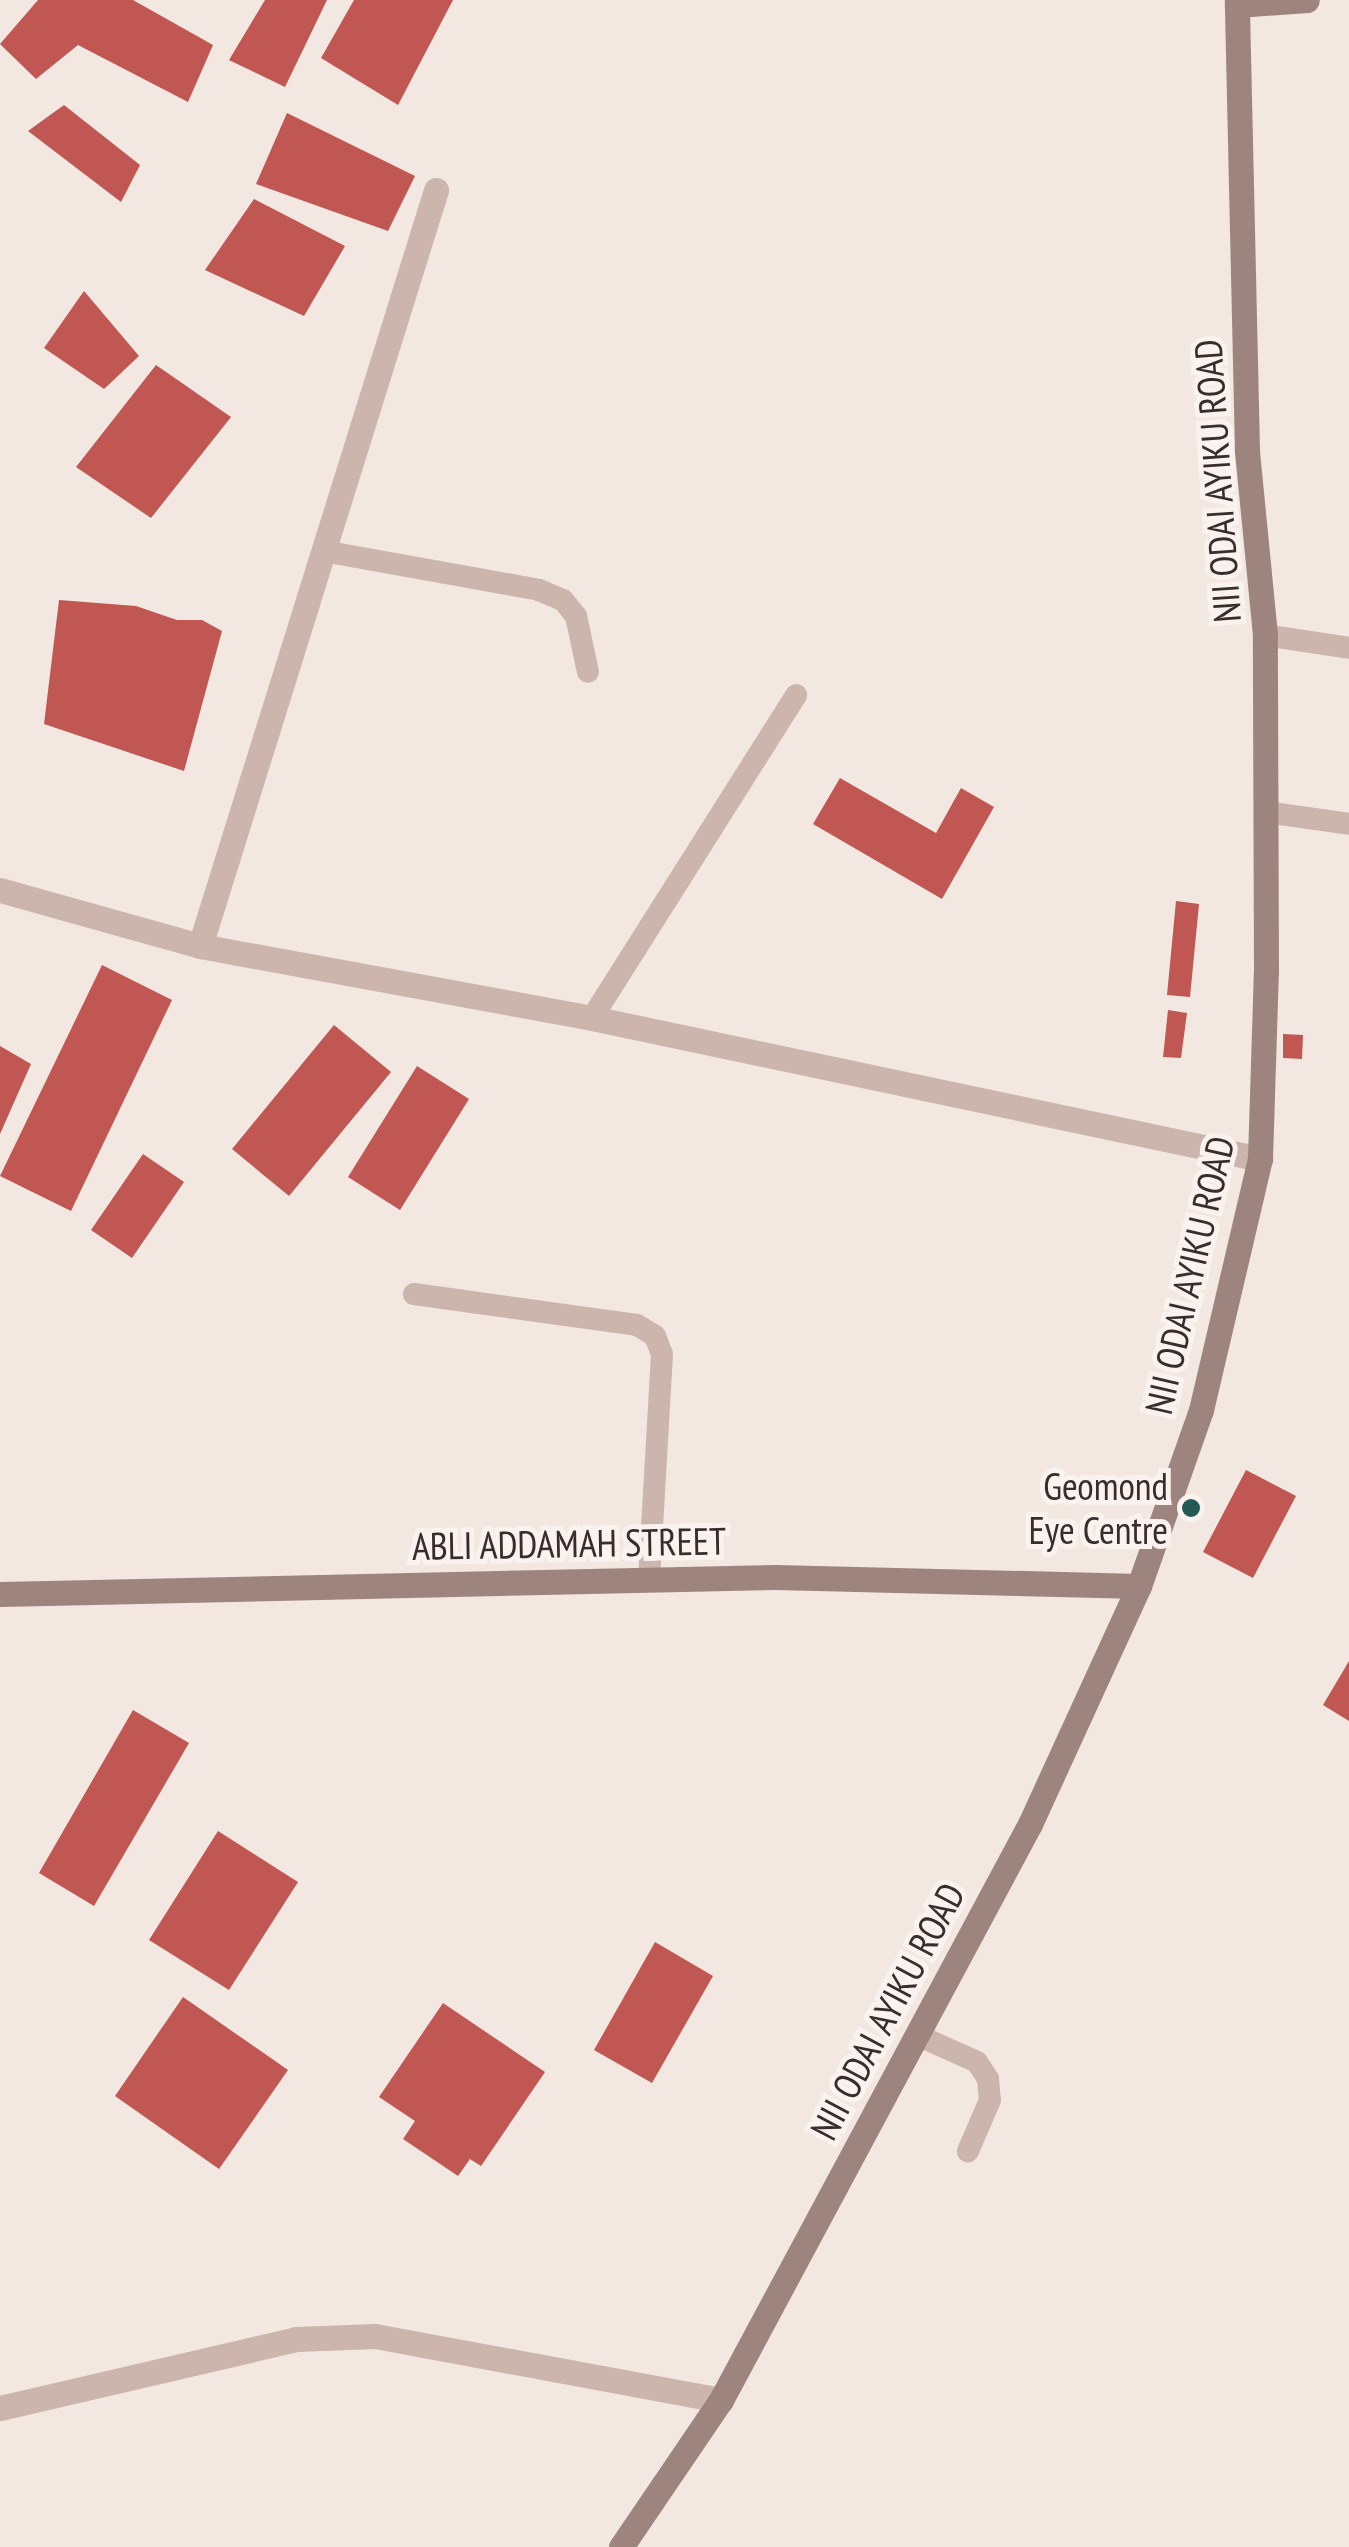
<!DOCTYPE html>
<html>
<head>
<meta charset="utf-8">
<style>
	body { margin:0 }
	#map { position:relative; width:1349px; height:2547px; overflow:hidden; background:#f2e7e1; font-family:"PT Sans Narrow",sans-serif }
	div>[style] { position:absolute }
	.building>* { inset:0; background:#c05752 }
	.lane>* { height:22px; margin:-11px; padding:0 11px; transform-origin:11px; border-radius:11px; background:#cbb5ad }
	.street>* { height:25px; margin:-12.5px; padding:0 12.5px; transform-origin:12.5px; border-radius:12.5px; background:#cbb5ad }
	.secondary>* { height:25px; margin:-12.5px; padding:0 12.5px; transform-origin:12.5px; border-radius:12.5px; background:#9e847f }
	.dots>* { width:28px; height:28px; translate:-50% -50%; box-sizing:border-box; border:5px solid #faf2ee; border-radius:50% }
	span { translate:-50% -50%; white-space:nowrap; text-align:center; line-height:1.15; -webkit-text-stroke:10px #faf2ee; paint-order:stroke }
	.street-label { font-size:38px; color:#392d2c }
	.poi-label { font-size:38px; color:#392d2c }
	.right { translate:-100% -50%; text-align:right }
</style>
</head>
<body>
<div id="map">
	<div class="building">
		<div style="clip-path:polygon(38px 0,133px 0,213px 45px,188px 102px,78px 45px,36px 79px,0 44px)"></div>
		<div style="clip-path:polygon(265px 0,327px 0,285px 87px,229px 60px)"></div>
		<div style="clip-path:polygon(354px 0,453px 0,398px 105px,321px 58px)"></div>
		<div style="clip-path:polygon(64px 105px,140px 165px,121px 202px,28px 131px)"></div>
		<div style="clip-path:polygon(287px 113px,415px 176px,388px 231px,256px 184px)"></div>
		<div style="clip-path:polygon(254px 199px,345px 246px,304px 316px,205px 270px)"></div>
		<div style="clip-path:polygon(84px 291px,139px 356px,104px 389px,44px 348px)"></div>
		<div style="clip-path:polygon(156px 365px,231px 417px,151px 518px,76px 467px)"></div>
		<div style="clip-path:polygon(59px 600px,136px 606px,177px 620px,202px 620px,222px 631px,184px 771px,44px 724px)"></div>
		<div style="clip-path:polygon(840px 778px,936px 833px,961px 788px,994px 807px,942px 899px,813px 824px)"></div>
		<div style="clip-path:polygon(1176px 901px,1199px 904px,1190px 997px,1167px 995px)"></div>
		<div style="clip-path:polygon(102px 965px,172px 1000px,71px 1211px,0 1176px)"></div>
		<div style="clip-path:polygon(1168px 1010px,1187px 1013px,1181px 1058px,1163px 1057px)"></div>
		<div style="clip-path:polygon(334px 1025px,391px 1072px,289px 1196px,232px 1149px)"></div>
		<div style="clip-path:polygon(1283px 1034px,1303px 1035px,1302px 1059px,1283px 1058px)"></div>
		<div style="clip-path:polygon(0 1046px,31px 1064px,0 1134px)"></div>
		<div style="clip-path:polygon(417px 1066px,469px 1099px,400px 1210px,348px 1177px)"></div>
		<div style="clip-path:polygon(143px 1154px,184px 1182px,132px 1258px,91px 1230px)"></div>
		<div style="clip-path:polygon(1246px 1470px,1296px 1496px,1253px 1578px,1203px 1552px)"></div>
		<div style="clip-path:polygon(1349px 1661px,1349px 1721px,1323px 1705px)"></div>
		<div style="clip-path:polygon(133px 1710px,189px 1743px,94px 1906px,39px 1873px)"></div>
		<div style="clip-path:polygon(218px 1831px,298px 1882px,229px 1990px,149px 1940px)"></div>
		<div style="clip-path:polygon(655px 1942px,713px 1976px,652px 2083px,594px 2050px)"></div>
		<div style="clip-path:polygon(183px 1997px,288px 2070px,219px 2169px,115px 2096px)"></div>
		<div style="clip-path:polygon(443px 2003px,545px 2072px,481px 2166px,470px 2159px,458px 2176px,403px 2139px,415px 2121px,379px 2097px)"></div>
	</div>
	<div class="lane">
		<div style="left:323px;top:551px;width:219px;rotate:10.2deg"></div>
		<div style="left:539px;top:590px;width:26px;rotate:23deg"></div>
		<div style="left:563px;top:600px;width:21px;rotate:51deg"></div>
		<div style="left:576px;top:616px;width:57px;rotate:77.9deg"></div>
		<div style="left:1265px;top:635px;width:85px;rotate:8.8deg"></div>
		<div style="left:1265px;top:812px;width:85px;rotate:8.1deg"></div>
		<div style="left:592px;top:1018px;width:382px;rotate:-57.7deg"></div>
		<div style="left:414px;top:1294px;width:225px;rotate:7.9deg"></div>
		<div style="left:637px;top:1325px;width:21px;rotate:31deg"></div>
		<div style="left:655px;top:1336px;width:19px;rotate:69deg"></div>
		<div style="left:662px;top:1354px;width:225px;rotate:93.3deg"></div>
		<div style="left:917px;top:2035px;width:66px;rotate:24.2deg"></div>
		<div style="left:977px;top:2062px;width:20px;rotate:57deg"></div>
		<div style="left:988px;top:2079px;width:21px;rotate:85deg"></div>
		<div style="left:990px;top:2100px;width:56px;rotate:113.3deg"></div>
	</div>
	<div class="street">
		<div style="left:0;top:890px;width:208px;rotate:15.6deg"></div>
		<div style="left:200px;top:946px;width:399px;rotate:10.4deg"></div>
		<div style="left:592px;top:1018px;width:683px;rotate:11.92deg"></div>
		<div style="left:200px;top:946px;width:792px;rotate:-72.66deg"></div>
		<div style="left:0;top:2408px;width:304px;rotate:-13.1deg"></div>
		<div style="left:296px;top:2339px;width:79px;rotate:-2.2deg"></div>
		<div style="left:375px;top:2336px;width:352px;rotate:10.5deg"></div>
	</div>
	<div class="secondary">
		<div style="left:1237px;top:5px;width:70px;rotate:-4.1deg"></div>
		<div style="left:0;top:1594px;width:775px;rotate:-1.26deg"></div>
		<div style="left:775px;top:1577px;width:364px;rotate:1.4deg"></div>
		<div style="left:621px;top:2547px;width:178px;rotate:-55.8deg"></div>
		<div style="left:721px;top:2400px;width:654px;rotate:-61.79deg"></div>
		<div style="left:1030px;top:1824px;width:262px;rotate:-65.4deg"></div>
		<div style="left:1139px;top:1586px;width:187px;rotate:-70.6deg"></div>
		<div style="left:1201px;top:1410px;width:258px;rotate:-76.8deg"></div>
		<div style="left:1260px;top:1159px;width:188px;rotate:-88.2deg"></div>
		<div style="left:1266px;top:971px;width:336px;rotate:-90.2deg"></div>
		<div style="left:1265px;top:635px;width:186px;rotate:-95.6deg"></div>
		<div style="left:1247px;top:450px;width:450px;rotate:-91.3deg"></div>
	</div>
	<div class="dots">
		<div style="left:1191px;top:1508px;background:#235952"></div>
	</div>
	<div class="street-label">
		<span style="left:1217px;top:481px;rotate:-94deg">NII ODAI AYIKU ROAD</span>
		<span style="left:1189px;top:1275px;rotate:-77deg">NII ODAI AYIKU ROAD</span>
		<span style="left:569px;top:1543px;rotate:-1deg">ABLI ADDAMAH STREET</span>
		<span style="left:887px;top:2011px;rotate:-62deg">NII ODAI AYIKU ROAD</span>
	</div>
	<div class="poi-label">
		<span class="right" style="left:1168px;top:1508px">Geomond<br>Eye Centre</span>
	</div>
</div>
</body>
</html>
